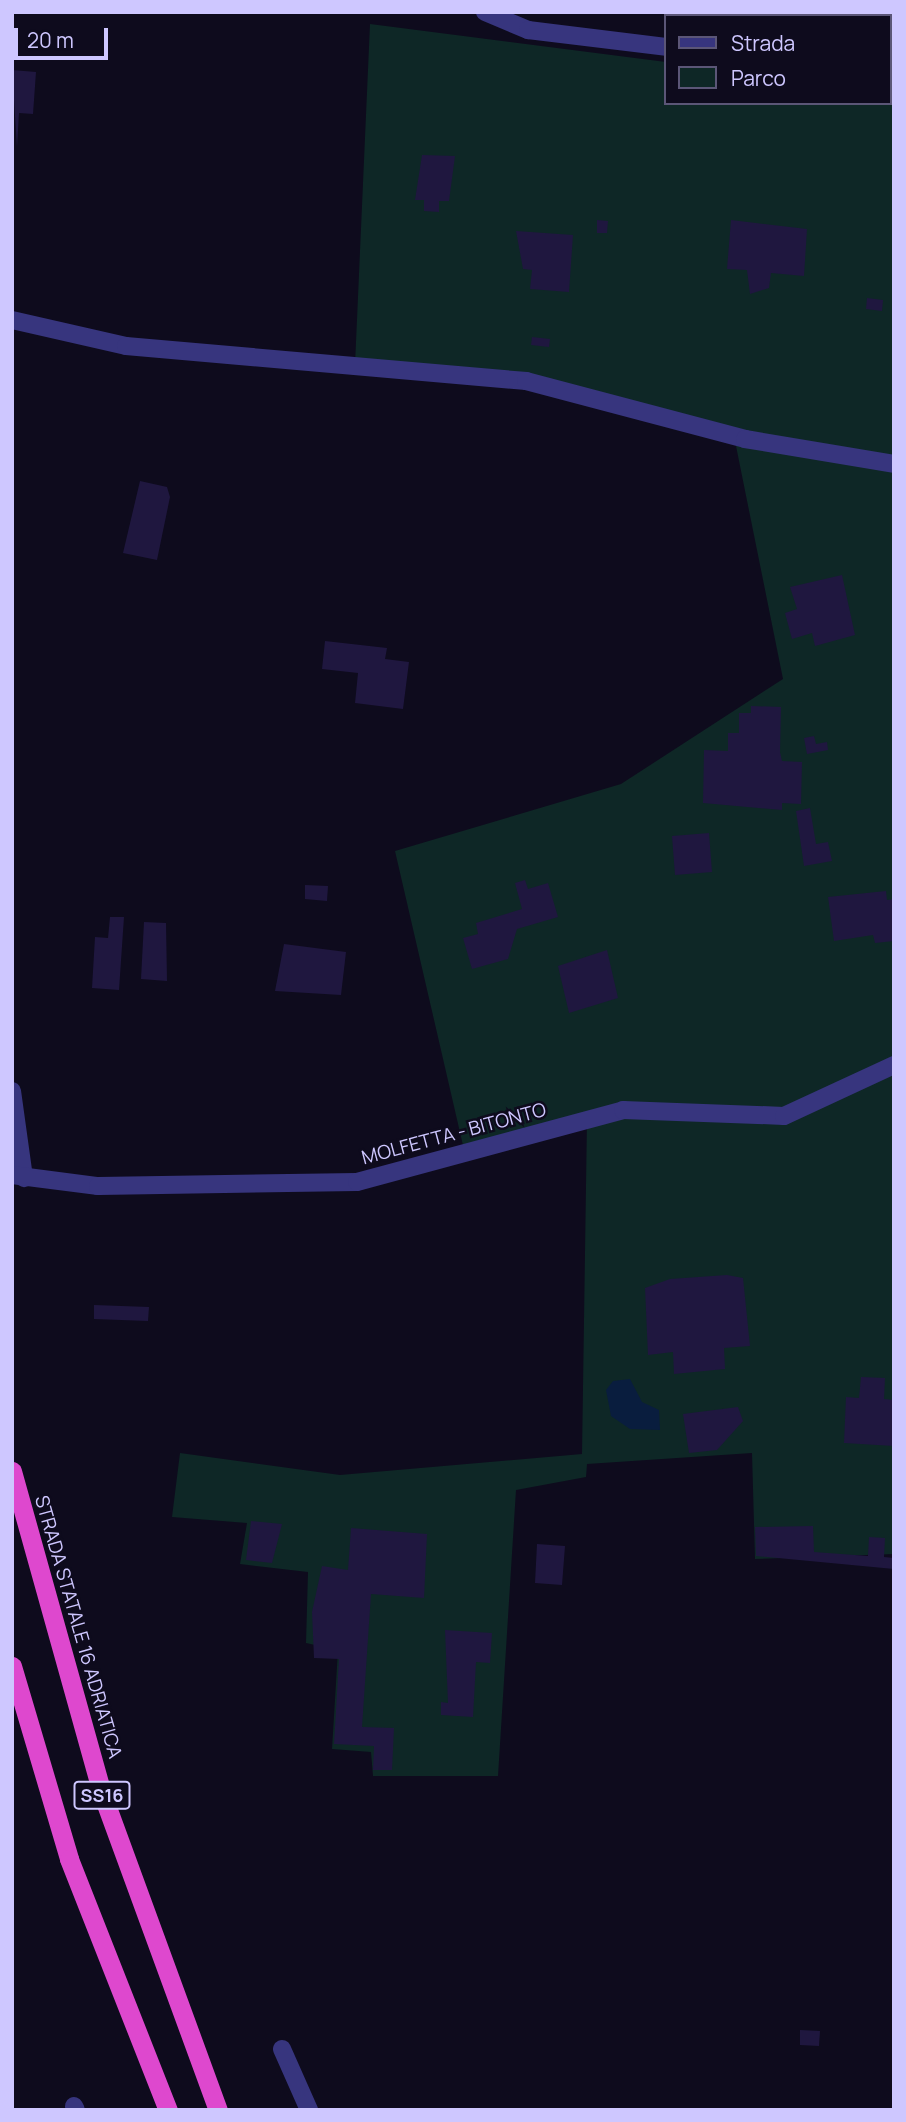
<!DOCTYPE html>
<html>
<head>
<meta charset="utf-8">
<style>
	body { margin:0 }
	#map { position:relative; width:906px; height:2122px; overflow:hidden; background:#0e0b1d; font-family:Manrope,sans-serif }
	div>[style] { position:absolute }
	.green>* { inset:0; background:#0e2726 }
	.water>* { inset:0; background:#091d3e }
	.building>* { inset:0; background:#1f173f }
	.minor>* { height:18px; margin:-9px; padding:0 9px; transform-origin:9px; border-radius:9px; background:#37357e }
	.tertiary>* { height:18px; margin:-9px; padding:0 9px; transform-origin:9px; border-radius:9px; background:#37357e }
	.trunk>* { height:19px; margin:-9.5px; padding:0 9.5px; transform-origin:9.5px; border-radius:9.5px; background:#de48ce }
	span { translate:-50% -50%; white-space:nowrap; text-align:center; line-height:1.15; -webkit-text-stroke:5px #0e0b1d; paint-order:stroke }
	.shield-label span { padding:2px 5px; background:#0e0b1d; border:2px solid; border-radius:5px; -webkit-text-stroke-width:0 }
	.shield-label { font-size:18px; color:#cec7ff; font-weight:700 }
	.street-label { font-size:19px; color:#cec7ff }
	.frame { position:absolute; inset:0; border:14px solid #cec7ff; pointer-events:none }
	.legend { position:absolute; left:664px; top:14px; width:228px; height:91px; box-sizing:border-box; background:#0e0b1d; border:2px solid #5b5677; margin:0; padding:9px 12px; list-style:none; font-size:21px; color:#cec7ff }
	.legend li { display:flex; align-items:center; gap:14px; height:35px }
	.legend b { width:35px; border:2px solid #5b5677 }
	.scale { position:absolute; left:14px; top:28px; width:94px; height:32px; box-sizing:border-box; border:4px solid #cec7ff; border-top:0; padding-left:9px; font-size:21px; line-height:24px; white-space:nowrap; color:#cec7ff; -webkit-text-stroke:5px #0e0b1d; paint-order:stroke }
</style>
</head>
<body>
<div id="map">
	<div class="green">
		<div style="clip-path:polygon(370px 24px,666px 62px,666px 103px,890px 103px,894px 92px,894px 1554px,755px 1559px,752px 1453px,587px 1464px,586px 1477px,516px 1490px,498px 1776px,373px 1776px,371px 1752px,332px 1749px,338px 1650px,306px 1643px,308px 1572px,240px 1564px,247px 1523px,172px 1517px,180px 1453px,340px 1475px,582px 1454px,587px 1119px,465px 1154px,395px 851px,621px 784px,783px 679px,734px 436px,581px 394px,355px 365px)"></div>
	</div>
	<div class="water">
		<div style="clip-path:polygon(630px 1379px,642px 1402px,659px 1410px,660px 1430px,630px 1429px,611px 1416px,606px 1390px,613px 1381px)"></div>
	</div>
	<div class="building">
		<div style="clip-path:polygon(12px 70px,36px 72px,33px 114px,19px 113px,17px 147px)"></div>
		<div style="clip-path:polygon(422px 155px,455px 156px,449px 201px,439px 201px,439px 212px,424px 211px,424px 200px,415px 200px)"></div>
		<div style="clip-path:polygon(597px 220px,608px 221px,607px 233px,597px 233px)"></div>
		<div style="clip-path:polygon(731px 220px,807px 229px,804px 276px,771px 273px,769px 288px,750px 294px,747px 270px,727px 269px)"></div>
		<div style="clip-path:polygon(516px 231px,573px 235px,569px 292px,530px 289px,532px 270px,523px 269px)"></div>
		<div style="clip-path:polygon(867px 298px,883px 300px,882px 311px,866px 309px)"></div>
		<div style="clip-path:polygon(532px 337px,550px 339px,549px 347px,531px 345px)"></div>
		<div style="clip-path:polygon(140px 481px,167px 487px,170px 497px,157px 560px,123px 553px)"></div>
		<div style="clip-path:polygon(842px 575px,855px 635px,815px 646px,812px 633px,792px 639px,785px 613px,797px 609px,790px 587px)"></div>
		<div style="clip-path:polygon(325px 641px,387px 648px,385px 659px,409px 662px,403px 709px,355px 703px,358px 673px,322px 669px)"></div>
		<div style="clip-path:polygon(751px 706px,781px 707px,780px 752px,782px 761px,802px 762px,801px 804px,782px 803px,782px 810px,703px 803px,704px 750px,728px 751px,728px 733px,739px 733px,739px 713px,751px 713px)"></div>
		<div style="clip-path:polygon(814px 736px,816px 744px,827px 742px,828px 750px,807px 754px,804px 738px)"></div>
		<div style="clip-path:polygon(810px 808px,816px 844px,828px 842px,832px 861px,804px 866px,796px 811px)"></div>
		<div style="clip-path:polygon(709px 833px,712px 872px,675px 875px,672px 836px)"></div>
		<div style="clip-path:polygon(525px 880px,528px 889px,548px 883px,558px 917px,517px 929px,508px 959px,472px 969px,463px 938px,478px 934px,476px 923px,522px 909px,515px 883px)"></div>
		<div style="clip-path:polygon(305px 885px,328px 886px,327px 901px,305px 899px)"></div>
		<div style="clip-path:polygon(886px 891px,887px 900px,894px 899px,894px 941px,875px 943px,873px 935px,834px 941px,828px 897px)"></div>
		<div style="clip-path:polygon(110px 917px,124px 917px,119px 990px,92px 988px,95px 937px,108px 938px)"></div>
		<div style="clip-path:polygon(144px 922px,166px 923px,167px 981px,141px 979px)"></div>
		<div style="clip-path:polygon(284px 944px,346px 952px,341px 995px,275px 991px)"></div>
		<div style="clip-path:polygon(607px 950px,618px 998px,569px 1013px,558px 966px)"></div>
		<div style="clip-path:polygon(727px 1275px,743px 1278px,750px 1346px,724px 1348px,725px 1369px,674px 1374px,673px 1352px,648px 1355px,645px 1288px,670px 1279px)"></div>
		<div style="clip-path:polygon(94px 1305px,149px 1307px,148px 1321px,94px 1319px)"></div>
		<div style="clip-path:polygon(861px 1377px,885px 1378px,884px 1399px,894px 1400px,894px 1446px,844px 1443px,846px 1397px,859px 1398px)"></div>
		<div style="clip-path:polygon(738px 1407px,743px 1421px,717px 1450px,689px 1453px,683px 1414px)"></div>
		<div style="clip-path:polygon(251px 1521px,282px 1524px,272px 1563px,246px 1560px)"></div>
		<div style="clip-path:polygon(813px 1526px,814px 1552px,868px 1556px,869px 1537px,885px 1538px,884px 1557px,894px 1558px,894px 1569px,756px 1556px,755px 1527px)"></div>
		<div style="clip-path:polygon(351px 1528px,427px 1534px,424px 1598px,371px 1594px,362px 1727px,394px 1728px,392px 1770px,373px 1770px,374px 1746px,334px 1744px,339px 1659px,314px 1658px,312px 1612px,322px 1566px,348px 1570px)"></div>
		<div style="clip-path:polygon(537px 1544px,565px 1546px,562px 1585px,535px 1583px)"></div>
		<div style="clip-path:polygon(445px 1630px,492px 1633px,490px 1663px,476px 1662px,473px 1717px,441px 1715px,441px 1702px,448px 1703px)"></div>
		<div style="clip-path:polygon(800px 2030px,820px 2031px,819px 2046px,800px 2045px)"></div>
	</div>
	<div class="minor">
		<div style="left:485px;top:12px;width:47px;rotate:22.7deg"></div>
		<div style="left:528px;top:30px;width:139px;rotate:7deg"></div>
		<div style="left:731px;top:16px;width:4px;rotate:-76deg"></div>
		<div style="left:890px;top:75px;width:4px;rotate:14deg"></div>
		<div style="left:12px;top:320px;width:117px;rotate:12.8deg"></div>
		<div style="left:126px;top:346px;width:402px;rotate:5deg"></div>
		<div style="left:526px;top:381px;width:227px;rotate:14.8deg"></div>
		<div style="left:745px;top:439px;width:151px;rotate:9.5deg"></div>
		<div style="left:12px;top:1091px;width:88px;rotate:82.1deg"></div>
		<div style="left:282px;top:2049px;width:67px;rotate:66.1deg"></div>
		<div style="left:74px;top:2106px;width:4px;rotate:63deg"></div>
	</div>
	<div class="tertiary">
		<div style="left:12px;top:1175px;width:87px;rotate:7.3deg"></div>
		<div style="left:98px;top:1186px;width:259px;rotate:-0.9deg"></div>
		<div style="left:357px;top:1182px;width:276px;rotate:-15.1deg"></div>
		<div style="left:623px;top:1110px;width:161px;rotate:2.1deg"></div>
		<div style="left:784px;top:1116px;width:121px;rotate:-24.9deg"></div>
	</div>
	<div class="trunk">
		<div style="left:12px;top:1471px;width:337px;rotate:74.4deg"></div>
		<div style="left:103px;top:1796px;width:334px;rotate:69.9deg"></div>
		<div style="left:12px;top:1666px;width:201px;rotate:73.5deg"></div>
		<div style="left:69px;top:1859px;width:270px;rotate:68.5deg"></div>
	</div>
	<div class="shield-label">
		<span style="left:102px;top:1795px">SS16</span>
	</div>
	<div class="street-label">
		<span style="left:454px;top:1134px;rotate:-15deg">MOLFETTA - BITONTO</span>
		<span style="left:78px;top:1627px;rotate:74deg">STRADA STATALE 16 ADRIATICA</span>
	</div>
	<div class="frame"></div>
	<ul class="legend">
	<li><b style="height:9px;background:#37357e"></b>Strada</li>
	<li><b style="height:19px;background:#0e2726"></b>Parco</li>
	</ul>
	<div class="scale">20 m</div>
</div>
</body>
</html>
